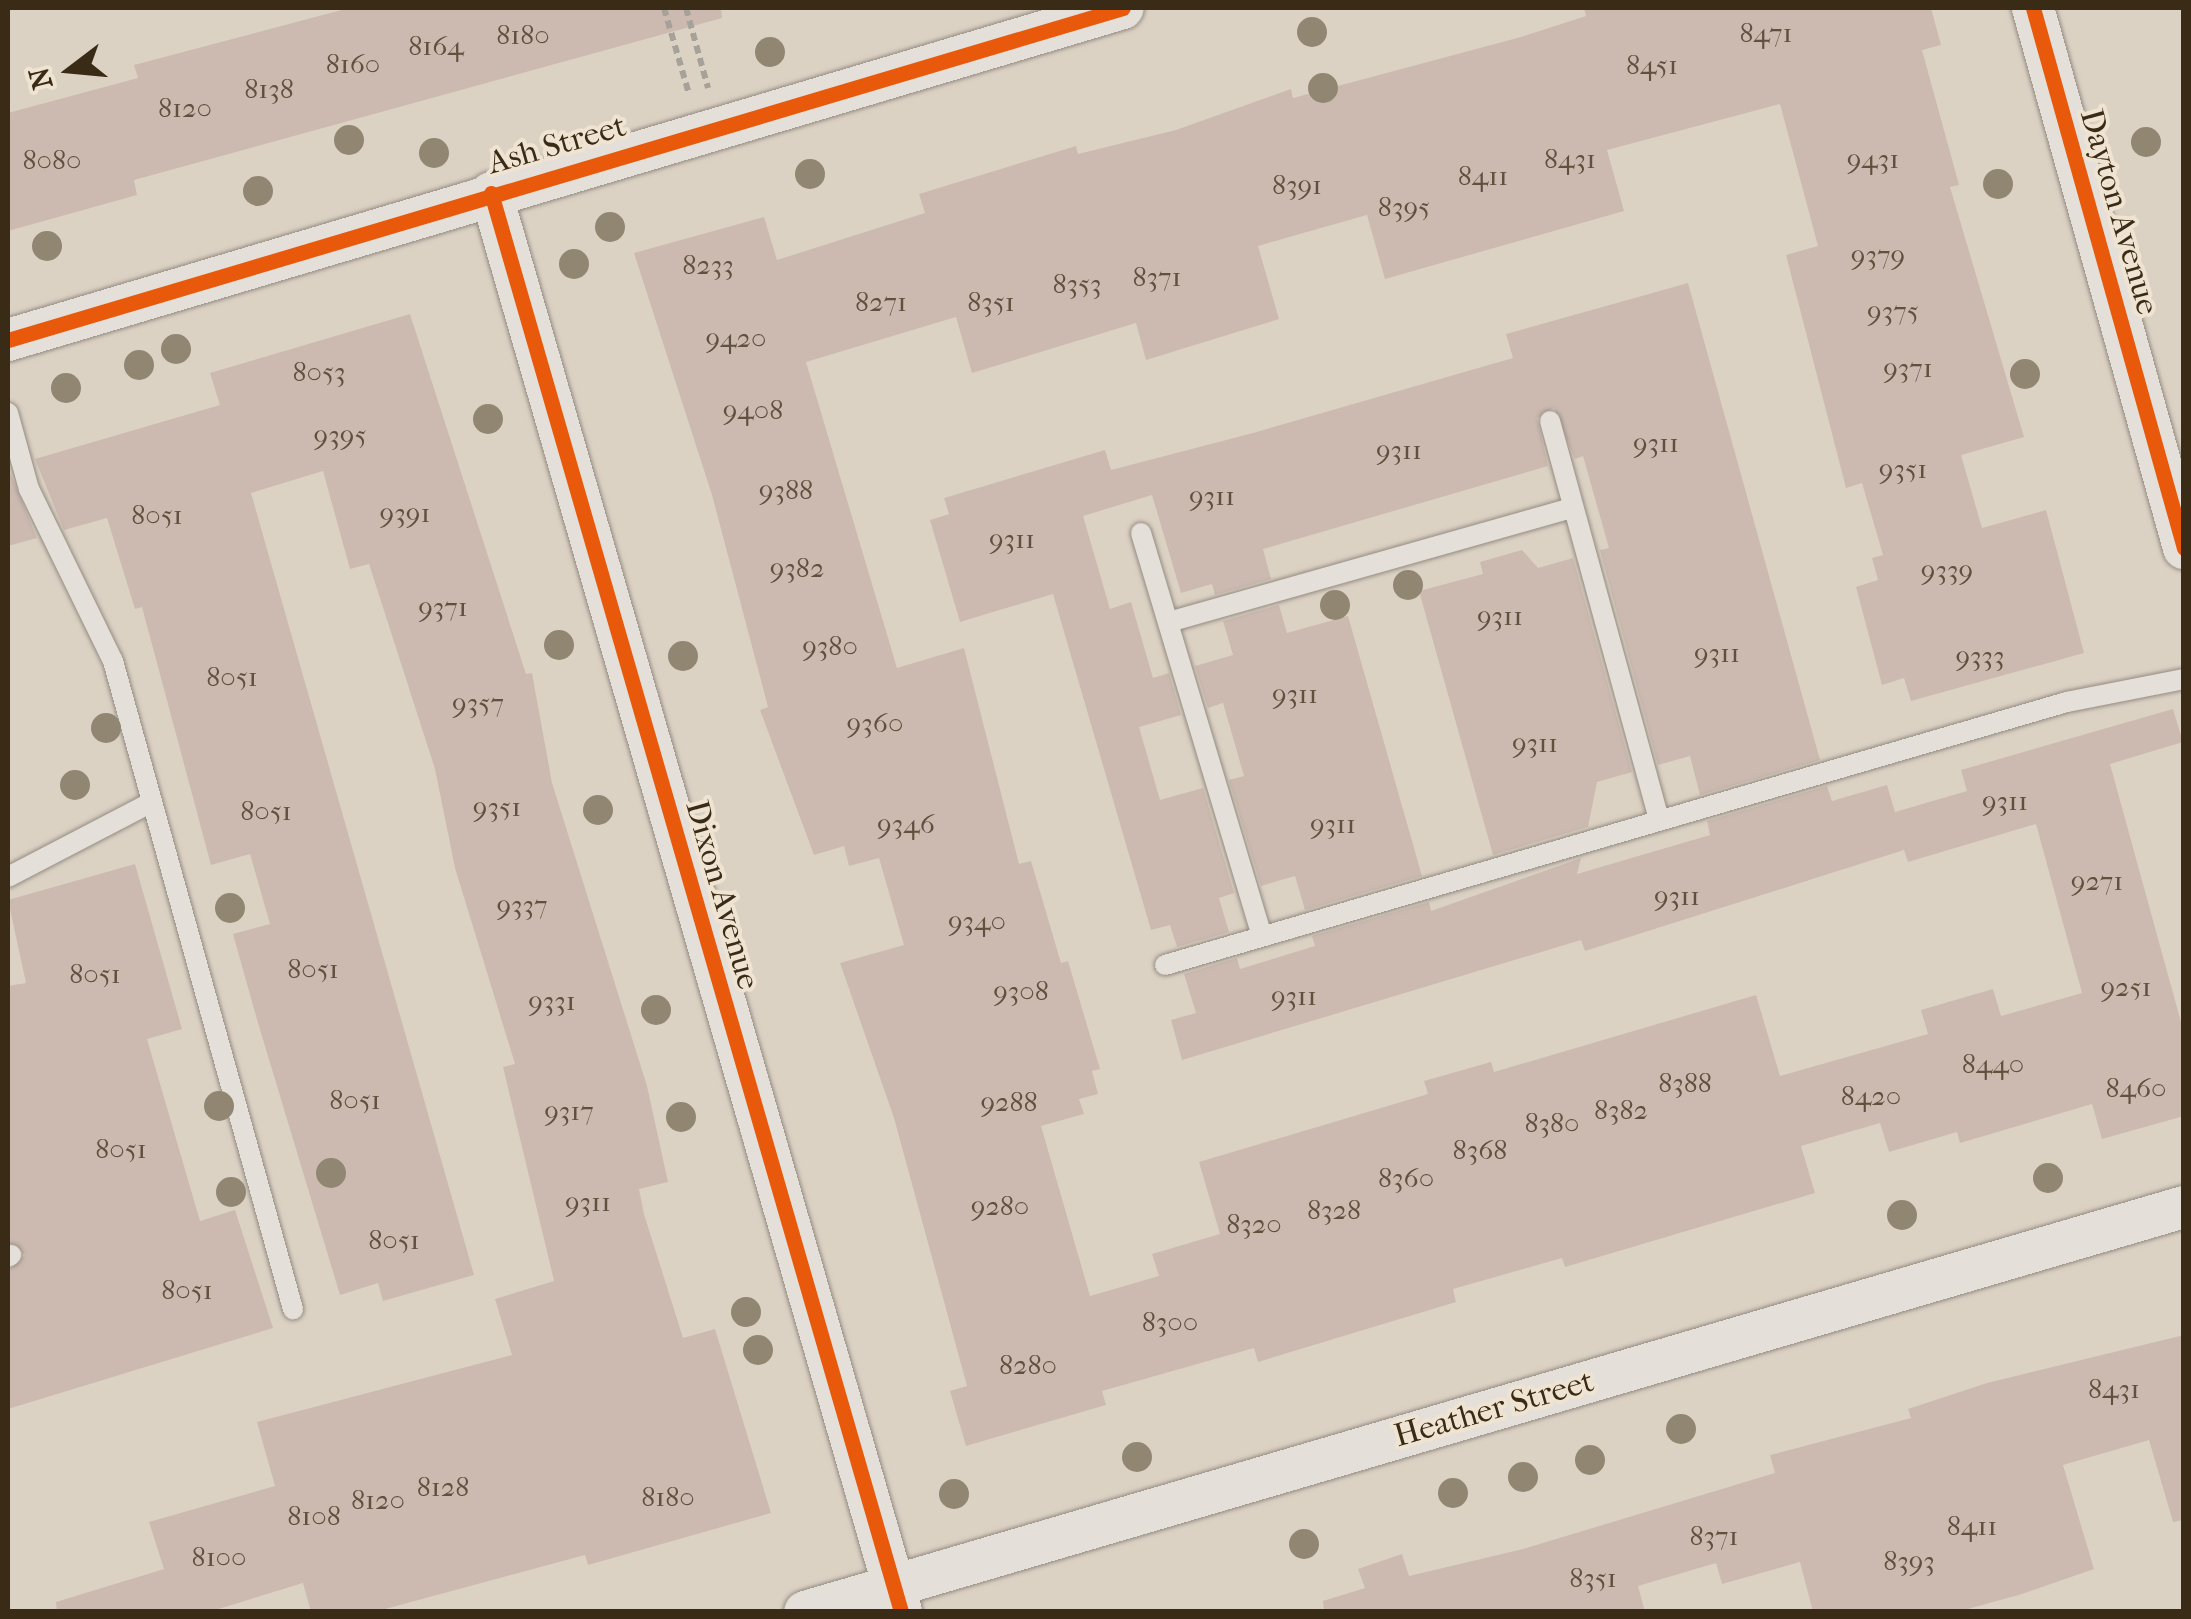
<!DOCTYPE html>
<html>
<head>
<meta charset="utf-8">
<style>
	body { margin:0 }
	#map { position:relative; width:2191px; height:1619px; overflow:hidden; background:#dcd2c4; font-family:"IM FELL French Canon",serif }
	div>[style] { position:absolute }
	.building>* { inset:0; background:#ccbab1 }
	.path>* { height:6px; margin-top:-3px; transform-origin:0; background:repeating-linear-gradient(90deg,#a6a199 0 8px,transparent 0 13px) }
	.roads { filter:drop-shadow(0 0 2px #948c81) drop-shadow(0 0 2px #948c81) }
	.service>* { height:20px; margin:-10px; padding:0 10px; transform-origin:10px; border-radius:10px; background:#e4dfd8 }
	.minor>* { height:42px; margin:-21px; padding:0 21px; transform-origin:21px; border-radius:21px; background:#e4dfd8 }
	.cycleway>* { height:15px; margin:-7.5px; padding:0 7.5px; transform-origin:7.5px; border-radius:7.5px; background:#e8590c }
	.trees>* { width:30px; height:30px; margin:-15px; border-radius:50%; background:#908672 }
	span { translate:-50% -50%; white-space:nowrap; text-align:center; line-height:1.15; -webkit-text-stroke:8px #efe3d2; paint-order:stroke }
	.number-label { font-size:28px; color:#60503e }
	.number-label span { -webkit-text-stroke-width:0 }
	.street-label { font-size:32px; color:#3a2b16 }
	.frame { position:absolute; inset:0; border:10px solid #3a2b16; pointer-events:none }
	.north { position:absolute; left:20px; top:20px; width:100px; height:100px; -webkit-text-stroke:8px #efe3d2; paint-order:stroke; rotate:254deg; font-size:28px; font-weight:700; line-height:40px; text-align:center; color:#3a2b16 }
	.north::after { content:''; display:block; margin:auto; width:35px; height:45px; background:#3a2b16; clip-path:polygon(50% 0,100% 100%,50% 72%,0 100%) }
</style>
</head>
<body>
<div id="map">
	<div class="building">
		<div style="clip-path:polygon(349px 8px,721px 8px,722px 18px,134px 180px,137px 195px,8px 231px,8px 113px,138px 78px,134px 65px)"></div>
		<div style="clip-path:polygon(1584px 8px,1931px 8px,1941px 45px,1922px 50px,1959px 185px,1950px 187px,2024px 437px,1961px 455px,1982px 528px,2046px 510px,2084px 653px,1911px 701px,1904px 678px,1882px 685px,1856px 587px,1878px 580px,1872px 558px,1883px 555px,1862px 483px,1846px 488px,1786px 255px,1818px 246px,1780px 104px,1607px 150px,1624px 211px,1385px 279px,1367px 215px,1258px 246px,1279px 319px,1146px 360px,1136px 323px,972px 373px,956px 317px,806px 362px,897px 668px,964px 648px,1019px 864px,1031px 861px,1061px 963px,1068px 961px,1100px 1069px,1092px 1071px,1098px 1094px,1079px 1099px,1084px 1114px,1041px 1126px,1090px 1296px,1159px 1276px,1152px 1254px,1220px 1234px,1199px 1162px,1428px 1094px,1424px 1081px,1491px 1062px,1494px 1072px,1756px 995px,1780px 1076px,1928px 1034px,1921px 1010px,1993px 989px,2001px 1016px,2082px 993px,2036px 824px,1908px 862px,1904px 850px,1585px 951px,1581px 940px,1182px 1060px,1171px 1020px,1196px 1013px,1184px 974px,1237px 958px,1240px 969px,1315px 946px,1312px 936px,1429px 902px,1431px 911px,1581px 858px,1577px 874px,1710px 835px,1707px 821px,1827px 786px,1832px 801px,1887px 785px,1895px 812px,1967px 791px,1961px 770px,2173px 709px,2183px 742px,2110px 764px,2184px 1033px,2184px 1116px,2102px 1139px,2092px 1104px,1960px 1143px,1957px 1132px,1889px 1152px,1880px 1123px,1801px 1146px,1815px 1193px,1565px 1267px,1562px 1258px,1453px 1289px,1456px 1302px,1258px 1362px,1254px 1348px,1102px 1391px,1106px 1405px,966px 1446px,950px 1391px,967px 1386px,894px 1118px,840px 963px,904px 945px,879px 858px,849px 866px,844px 846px,814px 855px,760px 710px,768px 707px,712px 495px,634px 253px,764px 217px,777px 260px,925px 213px,919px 194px,1076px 146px,1078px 154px,1176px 130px,1291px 89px,1293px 98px,1521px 37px,1586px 16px)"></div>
		<div style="clip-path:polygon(1688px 283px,1820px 760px,1700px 795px,1690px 756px,1658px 765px,1600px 550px,1609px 548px,1583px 456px,1575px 459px,1554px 408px,1537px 418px,1548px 466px,1263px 549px,1271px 579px,1215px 595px,1212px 584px,1181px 593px,1152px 495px,1083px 516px,1110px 609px,1131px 602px,1153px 678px,1169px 673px,1181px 715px,1139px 727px,1160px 800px,1203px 788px,1234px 893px,1219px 898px,1229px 932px,1177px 947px,1170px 925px,1151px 930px,1053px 594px,960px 622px,930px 520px,949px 514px,944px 498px,1105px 450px,1111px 470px,1253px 433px,1513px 358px,1506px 334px)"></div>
		<div style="clip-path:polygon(410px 314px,526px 674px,532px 673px,552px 783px,647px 1086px,668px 1182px,639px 1189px,644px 1214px,683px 1338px,715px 1329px,771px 1513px,588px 1565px,585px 1555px,374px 1612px,311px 1612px,303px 1583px,209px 1612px,57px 1612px,56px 1602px,164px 1569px,149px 1522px,275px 1486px,257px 1422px,512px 1355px,495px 1299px,554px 1281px,503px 1067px,515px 1064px,455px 868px,435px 769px,369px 564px,350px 569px,323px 471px,251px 493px,474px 1275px,383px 1301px,378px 1283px,340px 1295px,258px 1023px,233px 934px,270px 924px,250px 854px,211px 865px,142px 607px,135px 609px,107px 518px,64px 530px,35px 459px,220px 405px,210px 373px)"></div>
		<div style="clip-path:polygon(8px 468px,37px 538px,8px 546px)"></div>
		<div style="clip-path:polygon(1522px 550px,1538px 568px,1573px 558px,1632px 772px,1597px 782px,1588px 827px,1493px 855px,1419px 591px,1483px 574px,1480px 562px)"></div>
		<div style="clip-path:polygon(1279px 605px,1287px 633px,1348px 616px,1422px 876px,1305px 910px,1295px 876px,1261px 886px,1229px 780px,1244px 776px,1223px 703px,1208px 708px,1195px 666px,1233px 655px,1223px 621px)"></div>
		<div style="clip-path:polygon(135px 864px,182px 1029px,147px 1039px,200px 1221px,235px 1210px,273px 1328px,8px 1409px,8px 1271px,25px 1255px,8px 1242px,8px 986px,26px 983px,8px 900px)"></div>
		<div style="clip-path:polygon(2184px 1335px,2184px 1520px,2173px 1522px,2149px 1440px,2063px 1465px,2094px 1569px,2022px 1594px,1957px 1612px,1813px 1612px,1800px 1562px,1722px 1584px,1716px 1563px,1638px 1586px,1645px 1612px,1324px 1612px,1323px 1601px,1365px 1588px,1358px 1569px,1402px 1554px,1409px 1576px,1523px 1549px,1775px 1473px,1770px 1455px,1911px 1418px,1908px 1409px,1987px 1383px)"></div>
	</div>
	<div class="path">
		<div style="left:664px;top:8px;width:90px;rotate:73.8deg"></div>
		<div style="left:686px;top:8px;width:83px;rotate:74.6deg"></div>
	</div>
	<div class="roads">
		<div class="service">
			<div style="left:8px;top:413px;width:79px;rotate:74.6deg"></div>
			<div style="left:29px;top:489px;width:191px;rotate:64deg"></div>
			<div style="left:113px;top:661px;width:673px;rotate:74.48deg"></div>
			<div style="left:1550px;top:421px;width:414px;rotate:74.7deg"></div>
			<div style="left:1141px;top:533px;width:419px;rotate:73.3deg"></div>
			<div style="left:1169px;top:622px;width:419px;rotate:-15.8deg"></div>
			<div style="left:8px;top:877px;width:158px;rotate:-27.5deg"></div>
			<div style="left:1165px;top:965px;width:940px;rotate:-16.26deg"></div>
			<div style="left:2067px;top:702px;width:119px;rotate:-11.1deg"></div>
			<div style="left:8px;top:1257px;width:4px;rotate:-34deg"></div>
		</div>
		<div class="minor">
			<div style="left:2033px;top:8px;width:561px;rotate:74.38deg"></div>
			<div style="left:491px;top:193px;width:1477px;rotate:73.88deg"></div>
			<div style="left:8px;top:340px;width:1163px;rotate:-16.58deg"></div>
			<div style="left:805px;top:1612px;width:1437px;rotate:-16.37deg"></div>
		</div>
	</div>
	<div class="cycleway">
		<div style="left:2033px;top:8px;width:561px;rotate:74.38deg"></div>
		<div style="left:491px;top:193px;width:1477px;rotate:73.88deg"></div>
		<div style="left:8px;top:340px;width:1163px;rotate:-16.58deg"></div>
	</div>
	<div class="trees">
		<div style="left:1312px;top:32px"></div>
		<div style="left:770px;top:52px"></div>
		<div style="left:1323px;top:88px"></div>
		<div style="left:349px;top:140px"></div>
		<div style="left:2146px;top:142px"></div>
		<div style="left:434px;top:153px"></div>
		<div style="left:810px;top:174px"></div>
		<div style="left:1998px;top:184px"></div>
		<div style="left:258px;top:191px"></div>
		<div style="left:610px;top:227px"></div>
		<div style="left:47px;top:246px"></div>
		<div style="left:574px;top:264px"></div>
		<div style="left:176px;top:349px"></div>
		<div style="left:139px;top:365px"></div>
		<div style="left:2025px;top:374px"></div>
		<div style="left:66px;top:388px"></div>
		<div style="left:488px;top:419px"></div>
		<div style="left:1408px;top:585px"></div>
		<div style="left:1335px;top:605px"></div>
		<div style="left:559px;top:645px"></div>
		<div style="left:683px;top:656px"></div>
		<div style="left:106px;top:728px"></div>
		<div style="left:75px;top:785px"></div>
		<div style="left:598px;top:810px"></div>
		<div style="left:230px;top:908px"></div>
		<div style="left:656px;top:1010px"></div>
		<div style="left:219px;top:1106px"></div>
		<div style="left:681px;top:1117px"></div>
		<div style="left:331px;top:1173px"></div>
		<div style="left:2048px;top:1178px"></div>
		<div style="left:231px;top:1192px"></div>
		<div style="left:1902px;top:1215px"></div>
		<div style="left:746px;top:1312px"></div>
		<div style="left:758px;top:1350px"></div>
		<div style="left:1681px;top:1429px"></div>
		<div style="left:1137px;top:1457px"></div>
		<div style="left:1590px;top:1460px"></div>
		<div style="left:1523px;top:1477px"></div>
		<div style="left:1453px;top:1493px"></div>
		<div style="left:954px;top:1494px"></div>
		<div style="left:1304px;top:1544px"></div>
	</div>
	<div class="number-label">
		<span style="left:1766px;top:33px">8471</span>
		<span style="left:523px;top:35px">8180</span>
		<span style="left:436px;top:46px">8164</span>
		<span style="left:353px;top:64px">8160</span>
		<span style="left:1652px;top:65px">8451</span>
		<span style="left:269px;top:89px">8138</span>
		<span style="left:185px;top:108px">8120</span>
		<span style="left:1570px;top:159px">8431</span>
		<span style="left:1873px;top:159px">9431</span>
		<span style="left:52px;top:160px">8080</span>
		<span style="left:1483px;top:176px">8411</span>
		<span style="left:1297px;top:185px">8391</span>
		<span style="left:1404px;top:207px">8395</span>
		<span style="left:1878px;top:255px">9379</span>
		<span style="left:708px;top:265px">8233</span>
		<span style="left:1157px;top:277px">8371</span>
		<span style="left:1077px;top:284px">8353</span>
		<span style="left:881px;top:302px">8271</span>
		<span style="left:991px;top:302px">8351</span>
		<span style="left:1893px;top:311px">9375</span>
		<span style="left:736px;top:338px">9420</span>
		<span style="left:1908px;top:368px">9371</span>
		<span style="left:319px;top:372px">8053</span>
		<span style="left:753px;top:410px">9408</span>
		<span style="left:340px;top:435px">9395</span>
		<span style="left:1656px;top:443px">9311</span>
		<span style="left:1399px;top:450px">9311</span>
		<span style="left:1903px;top:469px">9351</span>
		<span style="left:786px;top:490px">9388</span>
		<span style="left:1212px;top:496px">9311</span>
		<span style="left:405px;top:513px">9391</span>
		<span style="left:157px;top:515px">8051</span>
		<span style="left:1012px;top:539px">9311</span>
		<span style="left:797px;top:568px">9382</span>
		<span style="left:1947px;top:570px">9339</span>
		<span style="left:443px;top:607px">9371</span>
		<span style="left:1500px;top:616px">9311</span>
		<span style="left:830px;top:646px">9380</span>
		<span style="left:1717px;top:653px">9311</span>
		<span style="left:1980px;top:656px">9333</span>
		<span style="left:232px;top:677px">8051</span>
		<span style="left:1295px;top:694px">9311</span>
		<span style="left:478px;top:703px">9357</span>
		<span style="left:875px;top:723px">9360</span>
		<span style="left:1535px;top:743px">9311</span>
		<span style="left:2005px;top:801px">9311</span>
		<span style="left:497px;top:807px">9351</span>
		<span style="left:266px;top:811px">8051</span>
		<span style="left:906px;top:824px">9346</span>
		<span style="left:1333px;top:824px">9311</span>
		<span style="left:2097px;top:881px">9271</span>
		<span style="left:1677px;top:896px">9311</span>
		<span style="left:522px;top:905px">9337</span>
		<span style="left:977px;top:921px">9340</span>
		<span style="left:313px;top:969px">8051</span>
		<span style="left:95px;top:974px">8051</span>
		<span style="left:2126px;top:987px">9251</span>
		<span style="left:1021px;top:991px">9308</span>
		<span style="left:1294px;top:996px">9311</span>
		<span style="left:552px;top:1001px">9331</span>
		<span style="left:1993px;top:1064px">8440</span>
		<span style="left:1685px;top:1083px">8388</span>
		<span style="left:2136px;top:1088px">8460</span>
		<span style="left:1871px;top:1096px">8420</span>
		<span style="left:355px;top:1100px">8051</span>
		<span style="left:1009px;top:1102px">9288</span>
		<span style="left:1621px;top:1110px">8382</span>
		<span style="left:569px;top:1111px">9317</span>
		<span style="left:1552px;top:1123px">8380</span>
		<span style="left:121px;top:1149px">8051</span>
		<span style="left:1480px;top:1150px">8368</span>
		<span style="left:1406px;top:1178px">8360</span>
		<span style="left:588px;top:1202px">9311</span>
		<span style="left:1000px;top:1206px">9280</span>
		<span style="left:1334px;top:1210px">8328</span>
		<span style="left:1254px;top:1224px">8320</span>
		<span style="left:394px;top:1240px">8051</span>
		<span style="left:187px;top:1290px">8051</span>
		<span style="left:1170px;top:1322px">8300</span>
		<span style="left:1028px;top:1365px">8280</span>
		<span style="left:2114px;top:1389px">8431</span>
		<span style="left:443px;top:1487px">8128</span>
		<span style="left:668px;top:1497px">8180</span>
		<span style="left:378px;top:1500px">8120</span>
		<span style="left:314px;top:1516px">8108</span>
		<span style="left:1972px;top:1526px">8411</span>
		<span style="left:1714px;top:1536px">8371</span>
		<span style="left:219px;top:1557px">8100</span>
		<span style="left:1909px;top:1561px">8393</span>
		<span style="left:1593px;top:1578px">8351</span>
	</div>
	<div class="street-label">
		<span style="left:557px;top:145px;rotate:-16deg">Ash Street</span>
		<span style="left:2119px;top:212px;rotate:74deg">Dayton Avenue</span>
		<span style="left:722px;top:895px;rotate:74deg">Dixon Avenue</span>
		<span style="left:1494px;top:1409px;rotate:-16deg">Heather Street</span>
	</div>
	<div class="frame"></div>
	<div class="north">N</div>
</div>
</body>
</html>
